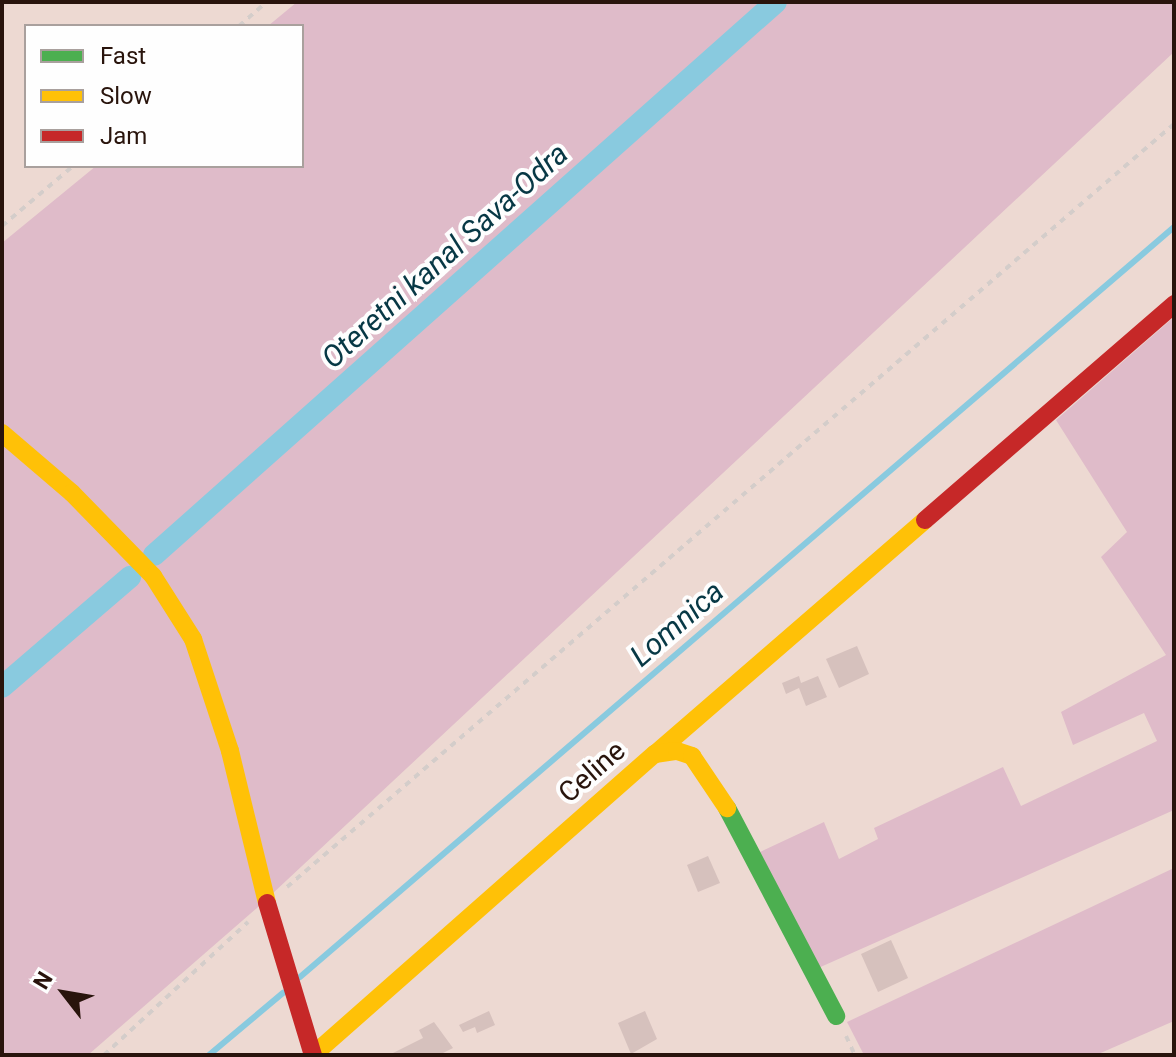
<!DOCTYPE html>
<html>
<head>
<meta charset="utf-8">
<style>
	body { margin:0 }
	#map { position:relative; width:1176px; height:1057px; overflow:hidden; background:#edd9d2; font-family:Roboto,sans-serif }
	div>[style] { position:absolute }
	.green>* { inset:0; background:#dfbbc9 }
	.stream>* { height:6px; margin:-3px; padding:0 3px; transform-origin:3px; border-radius:3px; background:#89cadf }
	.canal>* { height:22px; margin:-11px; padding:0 11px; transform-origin:11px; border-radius:11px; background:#89cadf }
	.building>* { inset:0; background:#d6c1bd }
	.path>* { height:4px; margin-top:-2px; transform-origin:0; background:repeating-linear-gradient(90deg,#d4cdca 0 6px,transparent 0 12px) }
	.fast>* { height:18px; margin:-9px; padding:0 9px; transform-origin:9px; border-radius:9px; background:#4caf50 }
	.slow>* { height:18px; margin:-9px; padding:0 9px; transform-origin:9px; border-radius:9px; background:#ffc107 }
	.jam>* { height:18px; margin:-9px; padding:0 9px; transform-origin:9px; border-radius:9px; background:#c62828 }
	span { translate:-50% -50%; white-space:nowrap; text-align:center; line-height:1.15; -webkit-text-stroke:8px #fefefe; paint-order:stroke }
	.street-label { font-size:28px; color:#29140c }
	.water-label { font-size:30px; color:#073845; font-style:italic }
	.frame { position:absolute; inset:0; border:4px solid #29140c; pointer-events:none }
	.legend { position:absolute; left:24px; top:24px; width:280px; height:144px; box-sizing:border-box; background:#fefefe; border:2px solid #a9a09d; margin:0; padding:10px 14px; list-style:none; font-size:24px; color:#29140c }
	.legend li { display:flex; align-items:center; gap:16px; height:40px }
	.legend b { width:40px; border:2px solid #a9a09d }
	.north { position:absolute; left:24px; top:953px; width:80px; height:80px; -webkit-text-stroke:6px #fefefe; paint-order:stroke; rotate:301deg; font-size:22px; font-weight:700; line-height:32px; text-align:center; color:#29140c }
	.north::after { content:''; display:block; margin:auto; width:28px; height:36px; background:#29140c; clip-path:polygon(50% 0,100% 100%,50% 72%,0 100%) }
</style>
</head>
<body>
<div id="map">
	<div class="green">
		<div style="clip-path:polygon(297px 2px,1174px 2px,1174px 52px,257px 908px,88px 1055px,2px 1055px,2px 243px,96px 166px,302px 166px,302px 26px,268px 26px)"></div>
		<div style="clip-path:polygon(1174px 317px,1174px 810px,816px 969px,760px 852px,824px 822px,839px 859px,878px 839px,874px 828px,1003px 767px,1021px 806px,1157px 741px,1144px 713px,1073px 745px,1061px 712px,1166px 655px,1101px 557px,1127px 532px,1056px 420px)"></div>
		<div style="clip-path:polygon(1174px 868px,1174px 1021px,1096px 1055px,864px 1055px,847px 1022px)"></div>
	</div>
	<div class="stream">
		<div style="left:300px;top:977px;width:1152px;rotate:-40.63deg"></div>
		<div style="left:209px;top:1055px;width:97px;rotate:-40deg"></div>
	</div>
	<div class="canal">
		<div style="left:154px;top:555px;width:832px;rotate:-41.64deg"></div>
		<div style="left:2px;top:687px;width:169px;rotate:-40.7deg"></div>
	</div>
	<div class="building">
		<div style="clip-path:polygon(857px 646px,869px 674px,839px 688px,826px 659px)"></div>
		<div style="clip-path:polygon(799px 676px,801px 683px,818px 676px,827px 697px,806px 706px,799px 688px,786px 694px,782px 683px)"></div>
		<div style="clip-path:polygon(708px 856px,720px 883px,698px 892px,687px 865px)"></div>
		<div style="clip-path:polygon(891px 940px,908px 978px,878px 992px,861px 954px)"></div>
		<div style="clip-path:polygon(489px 1011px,495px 1025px,477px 1033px,475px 1027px,463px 1032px,459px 1025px)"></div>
		<div style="clip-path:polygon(645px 1011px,657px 1039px,631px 1054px,618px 1023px)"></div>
		<div style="clip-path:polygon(434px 1022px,453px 1048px,439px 1055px,389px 1055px,423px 1038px,419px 1030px)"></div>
	</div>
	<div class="path">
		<div style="left:239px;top:26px;width:37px;rotate:-41deg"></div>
		<div style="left:2px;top:226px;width:93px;rotate:-40.2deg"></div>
		<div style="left:287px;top:887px;width:1170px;rotate:-40.7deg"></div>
		<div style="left:846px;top:1036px;width:21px;rotate:65deg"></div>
		<div style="left:104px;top:1055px;width:196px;rotate:-42.7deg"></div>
	</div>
	<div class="fast">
		<div style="left:727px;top:808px;width:235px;rotate:62.3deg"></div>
	</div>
	<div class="slow">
		<div style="left:2px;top:433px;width:92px;rotate:40.6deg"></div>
		<div style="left:72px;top:493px;width:116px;rotate:45.7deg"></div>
		<div style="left:153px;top:576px;width:75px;rotate:57.6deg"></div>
		<div style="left:193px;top:639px;width:118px;rotate:71.7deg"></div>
		<div style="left:230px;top:751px;width:156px;rotate:76.3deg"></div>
		<div style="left:655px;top:754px;width:357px;rotate:-40.9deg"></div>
		<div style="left:313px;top:1055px;width:456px;rotate:-41.4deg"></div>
		<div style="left:655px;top:754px;width:22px;rotate:-8deg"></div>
		<div style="left:677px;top:751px;width:16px;rotate:18deg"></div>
		<div style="left:692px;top:756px;width:63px;rotate:56.1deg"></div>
	</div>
	<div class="jam">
		<div style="left:925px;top:520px;width:330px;rotate:-40.9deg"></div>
		<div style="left:267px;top:903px;width:159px;rotate:73.2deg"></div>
	</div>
	<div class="street-label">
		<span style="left:592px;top:772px;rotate:-41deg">Celine</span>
	</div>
	<div class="water-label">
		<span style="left:445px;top:256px;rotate:-42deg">Oteretni kanal Sava-Odra</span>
		<span style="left:677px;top:624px;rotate:-41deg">Lomnica</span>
	</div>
	<div class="frame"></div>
	<ul class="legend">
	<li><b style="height:10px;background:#4caf50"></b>Fast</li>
	<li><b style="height:10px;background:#ffc107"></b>Slow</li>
	<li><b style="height:10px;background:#c62828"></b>Jam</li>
	</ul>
	<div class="north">N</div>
</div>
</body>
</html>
